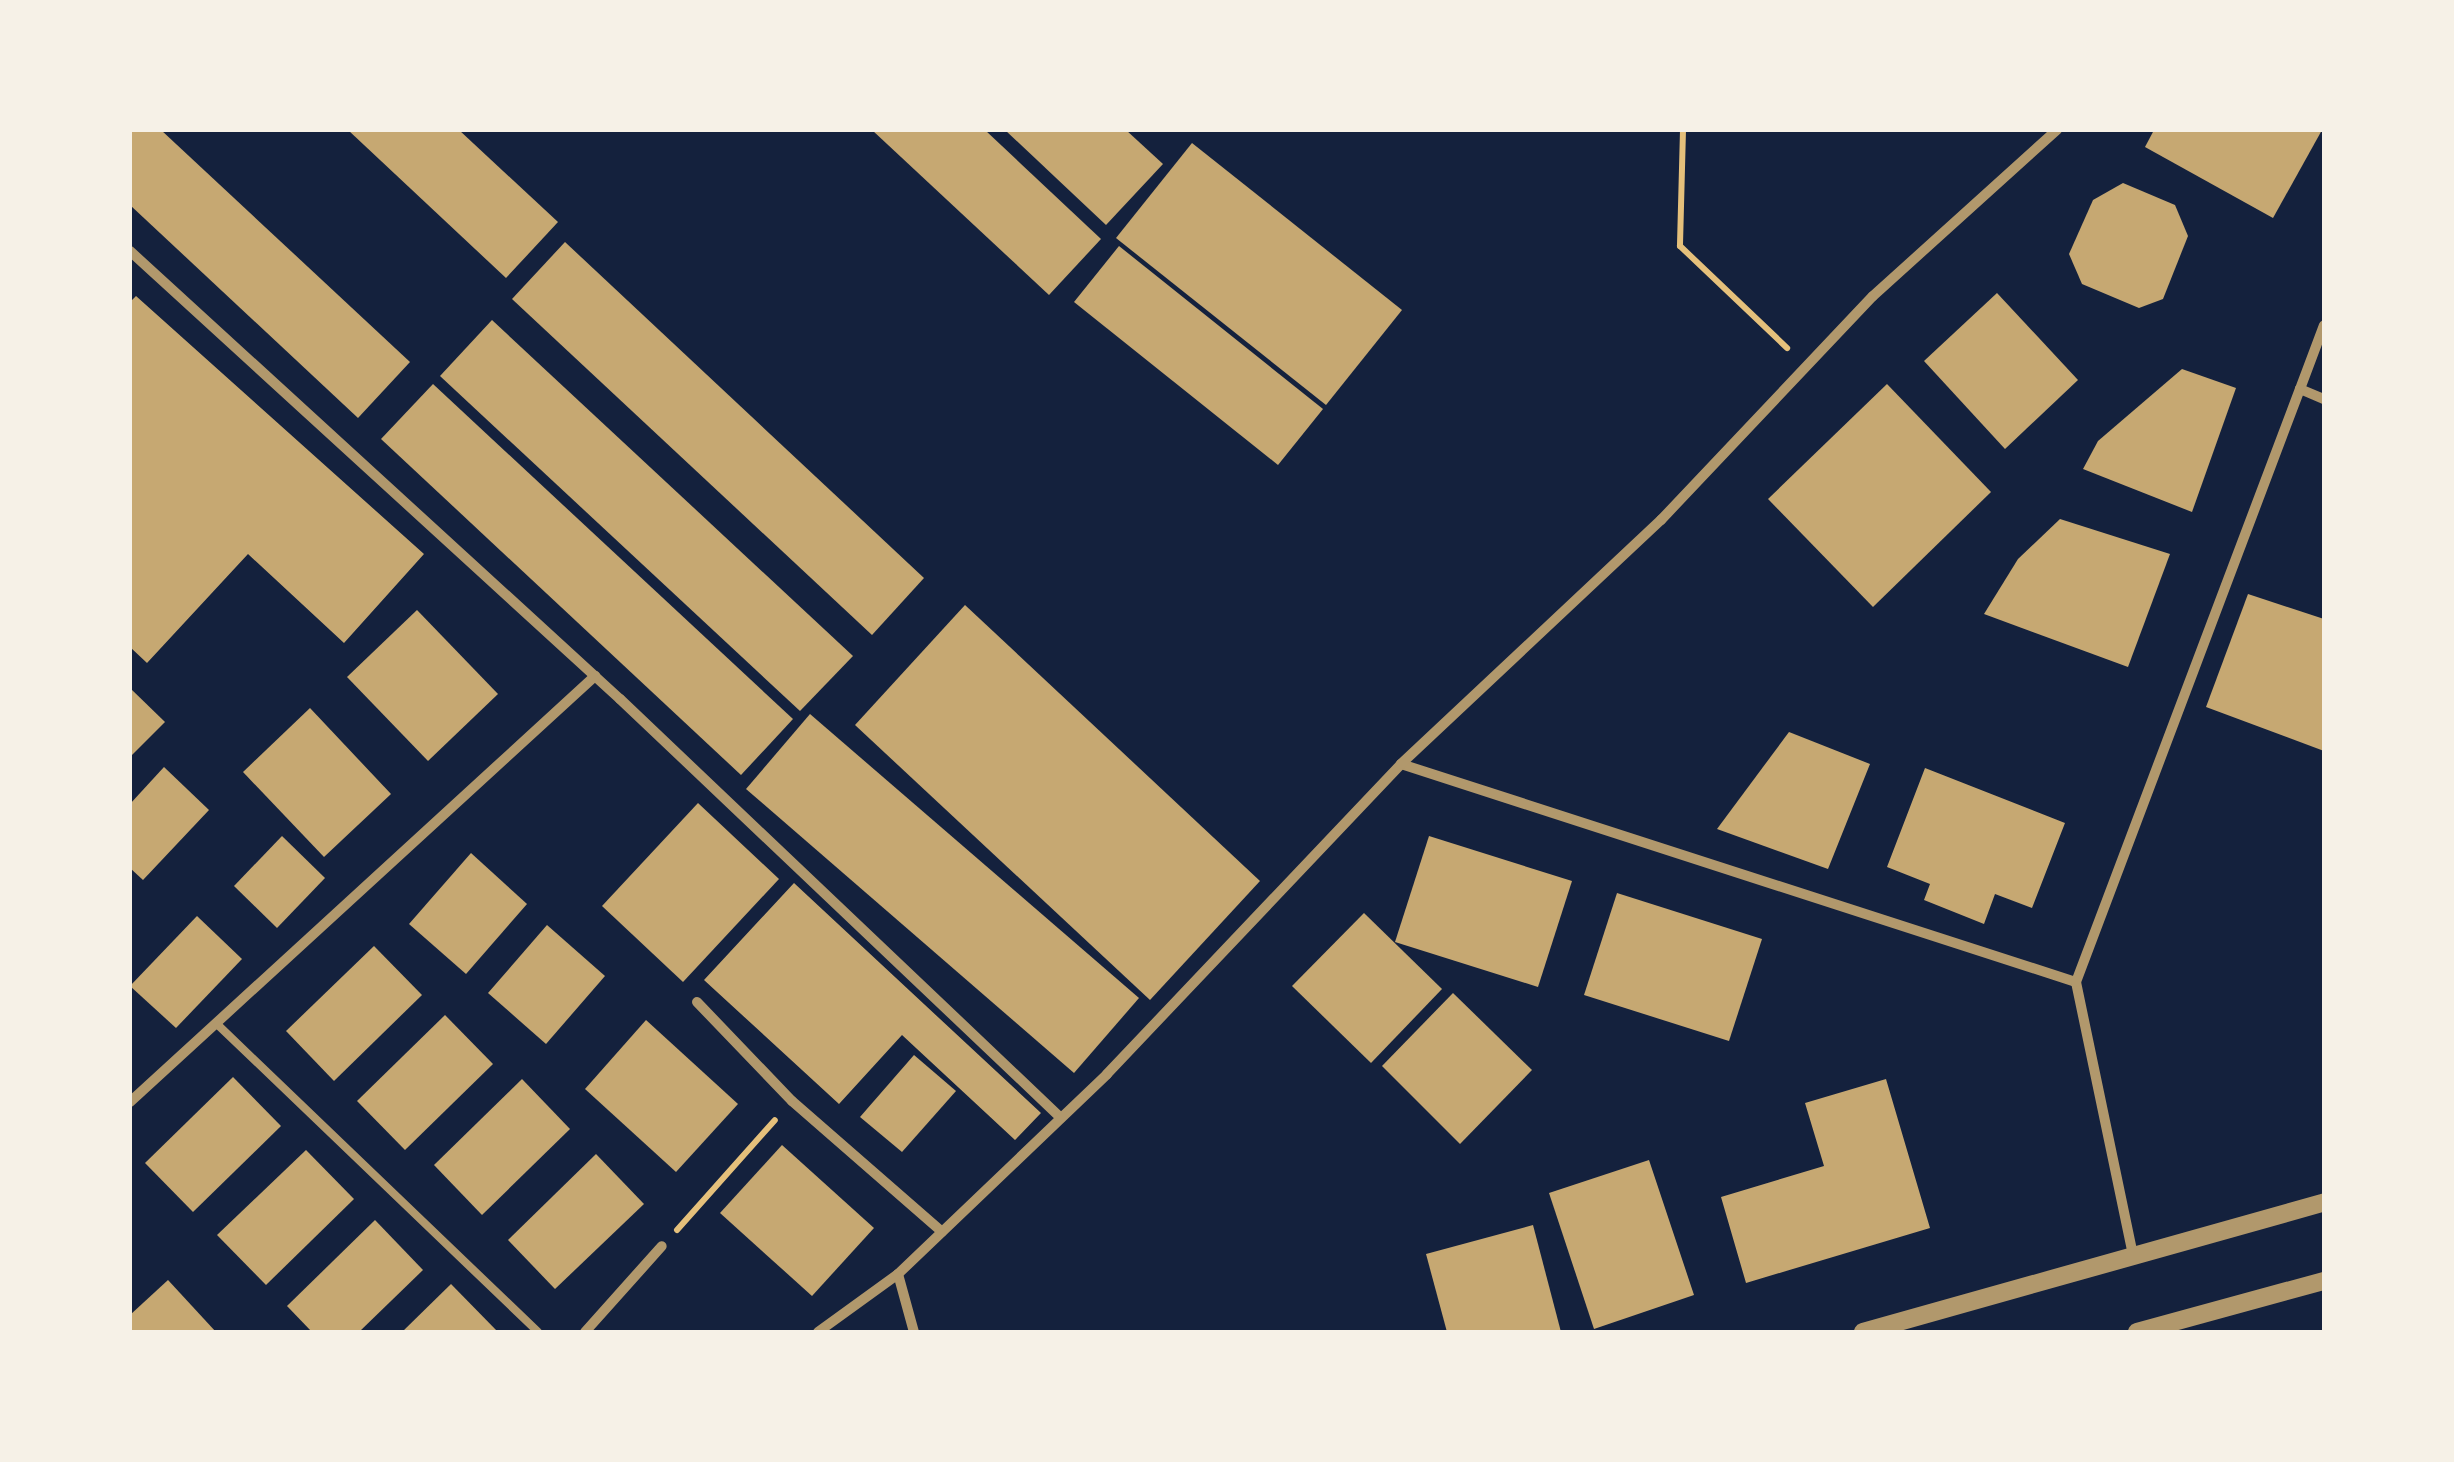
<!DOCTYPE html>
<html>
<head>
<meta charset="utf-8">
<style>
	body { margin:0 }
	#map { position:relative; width:2454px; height:1462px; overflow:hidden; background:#14213d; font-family:"Fira Sans",sans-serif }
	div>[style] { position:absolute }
	.building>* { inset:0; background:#c6a872 }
	.path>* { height:6px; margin:-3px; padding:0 3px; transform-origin:3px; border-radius:3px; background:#e5c07b }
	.service>* { height:8px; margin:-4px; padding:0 4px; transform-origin:4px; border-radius:4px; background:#b1986c }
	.minor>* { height:10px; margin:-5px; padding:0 5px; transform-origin:5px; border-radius:5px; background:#b1986c }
	.tertiary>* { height:18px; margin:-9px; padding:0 9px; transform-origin:9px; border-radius:9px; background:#b1986c }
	span { translate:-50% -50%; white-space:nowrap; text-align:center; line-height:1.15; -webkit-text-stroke:8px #f6f1e7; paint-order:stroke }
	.frame { position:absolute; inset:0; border:132px solid #f6f1e7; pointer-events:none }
</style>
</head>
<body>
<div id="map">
	<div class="building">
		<div style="clip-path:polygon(130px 130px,161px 130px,410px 362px,358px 418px,130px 205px)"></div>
		<div style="clip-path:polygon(348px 130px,459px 130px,558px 222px,506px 278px)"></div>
		<div style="clip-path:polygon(872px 130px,985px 130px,1101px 239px,1049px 295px)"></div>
		<div style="clip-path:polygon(1005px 130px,1126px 130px,1163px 164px,1106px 225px)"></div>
		<div style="clip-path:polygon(2154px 130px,2322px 130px,2273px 218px,2145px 147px)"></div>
		<div style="clip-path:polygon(1192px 143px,1402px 310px,1326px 405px,1116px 238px)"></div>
		<div style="clip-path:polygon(2123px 183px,2175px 205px,2188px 236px,2163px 299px,2139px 308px,2082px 284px,2069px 254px,2093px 200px)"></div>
		<div style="clip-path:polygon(565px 242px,924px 578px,872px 635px,512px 299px)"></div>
		<div style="clip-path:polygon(1119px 246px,1323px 409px,1278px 465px,1074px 302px)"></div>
		<div style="clip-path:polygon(1997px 293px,2078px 380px,2005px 449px,1924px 361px)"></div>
		<div style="clip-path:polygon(136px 296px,424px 554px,344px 643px,248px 554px,147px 663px,130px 647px,130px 302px)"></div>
		<div style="clip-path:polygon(492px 320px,853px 656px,800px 711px,440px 376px)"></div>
		<div style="clip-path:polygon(2182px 369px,2236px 388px,2192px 512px,2083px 469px,2098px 441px)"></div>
		<div style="clip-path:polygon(433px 384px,793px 719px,741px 775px,381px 439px)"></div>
		<div style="clip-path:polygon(1887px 384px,1991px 492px,1873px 607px,1768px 499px)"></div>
		<div style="clip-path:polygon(2060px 519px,2170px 554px,2128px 667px,1984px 614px,2018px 559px)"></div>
		<div style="clip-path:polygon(2248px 594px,2324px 619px,2324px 751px,2206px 707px)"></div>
		<div style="clip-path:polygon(965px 605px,1260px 881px,1150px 1000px,855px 725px)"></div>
		<div style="clip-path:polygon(417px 610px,498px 694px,428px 761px,347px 677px)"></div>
		<div style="clip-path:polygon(130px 688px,165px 722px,130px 757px)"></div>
		<div style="clip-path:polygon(310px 708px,391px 794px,324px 857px,243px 772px)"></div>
		<div style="clip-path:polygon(810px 714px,1139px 998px,1074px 1073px,746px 789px)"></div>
		<div style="clip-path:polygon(1789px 732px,1870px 764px,1828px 869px,1717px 829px)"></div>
		<div style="clip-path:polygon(164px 767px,209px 810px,143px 880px,130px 868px,130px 804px)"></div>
		<div style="clip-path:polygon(1925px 768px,2065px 823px,2032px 908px,1995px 894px,1984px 924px,1924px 900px,1930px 884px,1887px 867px)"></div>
		<div style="clip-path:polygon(698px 803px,779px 879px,683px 982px,602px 906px)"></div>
		<div style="clip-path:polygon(282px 836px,325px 878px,277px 928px,234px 886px)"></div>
		<div style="clip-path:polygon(1429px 836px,1572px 881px,1538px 987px,1395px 942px)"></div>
		<div style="clip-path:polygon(471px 853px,527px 904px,466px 974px,409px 924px)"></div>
		<div style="clip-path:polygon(794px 883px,1041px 1113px,1015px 1140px,902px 1035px,839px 1104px,704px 980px)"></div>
		<div style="clip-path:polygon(1617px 893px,1762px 939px,1729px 1041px,1584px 995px)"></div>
		<div style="clip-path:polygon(1364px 913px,1442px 989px,1371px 1063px,1292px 986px)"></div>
		<div style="clip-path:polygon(197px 916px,242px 959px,176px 1028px,130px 986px)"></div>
		<div style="clip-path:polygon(547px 925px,605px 976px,546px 1044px,488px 993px)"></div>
		<div style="clip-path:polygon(374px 946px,422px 995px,334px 1081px,286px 1031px)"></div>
		<div style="clip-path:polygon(1453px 993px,1532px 1070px,1460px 1144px,1382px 1066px)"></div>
		<div style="clip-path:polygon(445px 1015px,493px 1064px,405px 1150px,357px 1101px)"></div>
		<div style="clip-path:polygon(646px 1020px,738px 1104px,676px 1172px,585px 1089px)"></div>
		<div style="clip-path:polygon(914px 1055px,956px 1091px,902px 1152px,860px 1117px)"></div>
		<div style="clip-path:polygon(233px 1077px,281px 1126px,193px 1212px,145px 1163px)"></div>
		<div style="clip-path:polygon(522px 1079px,570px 1129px,482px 1215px,434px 1165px)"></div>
		<div style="clip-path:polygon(1886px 1079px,1930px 1228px,1746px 1283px,1721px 1197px,1824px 1166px,1805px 1103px)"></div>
		<div style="clip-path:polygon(782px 1145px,874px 1228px,812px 1296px,720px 1213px)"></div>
		<div style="clip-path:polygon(306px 1150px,354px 1199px,266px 1285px,217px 1235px)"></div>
		<div style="clip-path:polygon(596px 1154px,644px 1204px,555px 1289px,508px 1240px)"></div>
		<div style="clip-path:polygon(1649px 1160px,1694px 1295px,1594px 1329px,1549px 1193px)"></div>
		<div style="clip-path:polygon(375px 1220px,423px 1270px,359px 1332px,312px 1332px,287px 1306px)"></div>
		<div style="clip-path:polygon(1533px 1225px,1561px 1332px,1447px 1332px,1426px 1254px)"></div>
		<div style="clip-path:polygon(168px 1280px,216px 1332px,130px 1332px,130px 1315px)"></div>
		<div style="clip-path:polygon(451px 1284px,498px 1332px,402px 1332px)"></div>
	</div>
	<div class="path">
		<div style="left:1683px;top:130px;width:116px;rotate:91.5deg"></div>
		<div style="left:1680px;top:246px;width:148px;rotate:43.6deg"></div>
		<div style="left:677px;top:1230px;width:147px;rotate:-48.3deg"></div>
	</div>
	<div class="service">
		<div style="left:219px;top:1026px;width:442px;rotate:43.8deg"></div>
	</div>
	<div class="minor">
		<div style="left:130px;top:251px;width:664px;rotate:42.44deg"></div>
		<div style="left:620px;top:699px;width:608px;rotate:43.53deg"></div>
		<div style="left:2300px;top:389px;width:68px;rotate:-69.4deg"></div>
		<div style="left:1401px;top:764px;width:709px;rotate:17.9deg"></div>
		<div style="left:697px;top:1002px;width:137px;rotate:46.2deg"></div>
		<div style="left:792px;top:1101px;width:199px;rotate:41.1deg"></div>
		<div style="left:130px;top:1102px;width:631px;rotate:-42.49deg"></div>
		<div style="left:2133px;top:1255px;width:279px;rotate:-101.8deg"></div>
		<div style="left:2076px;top:982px;width:634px;rotate:-69.31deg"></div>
		<div style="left:2300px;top:389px;width:26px;rotate:23deg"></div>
		<div style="left:898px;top:1274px;width:60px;rotate:74.6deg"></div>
		<div style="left:585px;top:1332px;width:115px;rotate:-48.2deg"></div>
		<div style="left:818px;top:1332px;width:99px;rotate:-35.9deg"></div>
		<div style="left:898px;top:1274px;width:289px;rotate:-43.7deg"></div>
		<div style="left:1107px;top:1074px;width:427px;rotate:-46.5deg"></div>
		<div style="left:1401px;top:764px;width:357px;rotate:-43.2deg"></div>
		<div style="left:1661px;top:520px;width:308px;rotate:-46.6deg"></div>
		<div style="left:1873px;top:296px;width:248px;rotate:-42.1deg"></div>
	</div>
	<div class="tertiary">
		<div style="left:1863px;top:1332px;width:479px;rotate:-15.7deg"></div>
		<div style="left:2137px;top:1332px;width:194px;rotate:-15.3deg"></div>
	</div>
	<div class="frame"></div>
</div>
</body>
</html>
